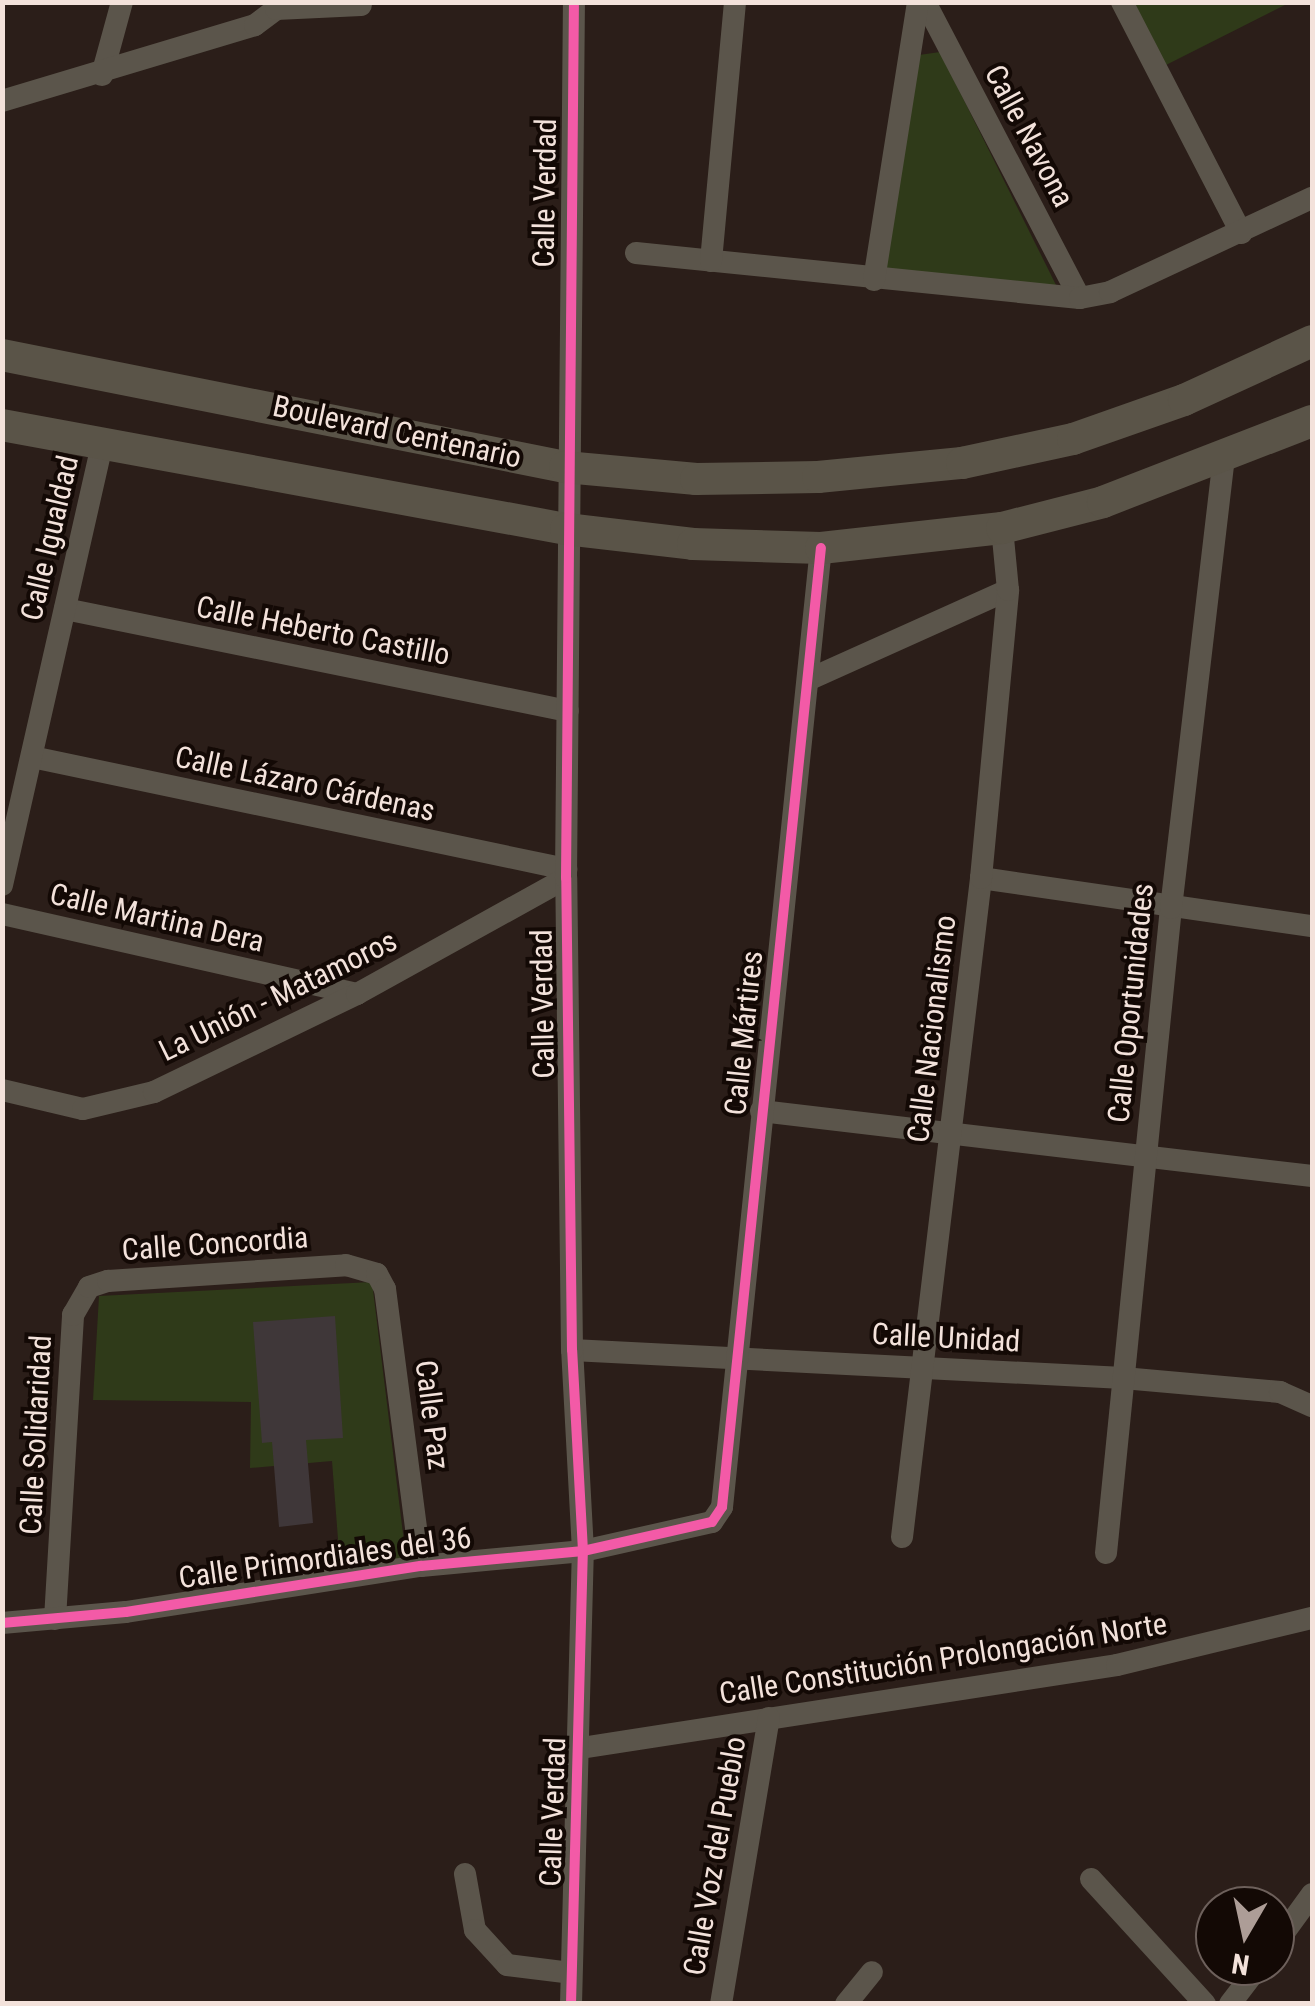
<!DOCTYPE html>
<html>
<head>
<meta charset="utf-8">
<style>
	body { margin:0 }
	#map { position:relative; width:1315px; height:2006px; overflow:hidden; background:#2b1e19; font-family:"Roboto Condensed",sans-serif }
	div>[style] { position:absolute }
	.green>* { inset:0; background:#2f3a19 }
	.building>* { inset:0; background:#3f3739 }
	.minor>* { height:22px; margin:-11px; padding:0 11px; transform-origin:11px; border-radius:11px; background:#5b554b }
	.secondary>* { height:32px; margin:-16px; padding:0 16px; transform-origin:16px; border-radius:16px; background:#5a5448 }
	.cycleway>* { height:10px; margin:-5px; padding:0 5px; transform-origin:5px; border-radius:5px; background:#f35aa7 }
	span { translate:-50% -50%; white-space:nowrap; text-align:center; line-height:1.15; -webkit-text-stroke:8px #130905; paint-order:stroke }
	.street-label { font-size:30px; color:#f3e2db }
	.frame { position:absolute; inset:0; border:5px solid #f3e2db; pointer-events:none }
	.north { position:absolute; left:1195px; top:1886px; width:100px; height:100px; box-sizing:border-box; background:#130905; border:2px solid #6d605b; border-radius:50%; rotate:189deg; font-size:28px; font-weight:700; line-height:40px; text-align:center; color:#f3e2db }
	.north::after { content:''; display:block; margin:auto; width:35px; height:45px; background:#ad9d97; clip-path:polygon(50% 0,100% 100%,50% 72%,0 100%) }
</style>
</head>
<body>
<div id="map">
	<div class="green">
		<div style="clip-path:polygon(1132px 3px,1289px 3px,1166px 65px)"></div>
		<div style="clip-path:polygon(940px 52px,1059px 291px,882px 277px,919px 55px)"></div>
		<div style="clip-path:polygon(372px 1282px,406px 1558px,340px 1565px,332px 1461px,250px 1468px,251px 1402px,93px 1400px,99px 1296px)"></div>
	</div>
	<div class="building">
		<div style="clip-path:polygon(335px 1316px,343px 1438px,306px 1440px,313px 1523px,279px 1527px,272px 1442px,262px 1443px,253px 1322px)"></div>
	</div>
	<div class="minor">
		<div style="left:925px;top:2px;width:334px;rotate:62.4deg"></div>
		<div style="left:1122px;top:2px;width:260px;rotate:62.7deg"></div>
		<div style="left:102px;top:75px;width:76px;rotate:-74.7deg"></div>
		<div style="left:2px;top:101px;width:264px;rotate:-16.7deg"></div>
		<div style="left:255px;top:25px;width:26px;rotate:-37deg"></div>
		<div style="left:276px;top:9px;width:85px;rotate:-2.7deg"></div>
		<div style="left:636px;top:253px;width:446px;rotate:5.8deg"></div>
		<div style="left:1080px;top:298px;width:31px;rotate:-11deg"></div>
		<div style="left:1110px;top:292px;width:223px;rotate:-25deg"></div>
		<div style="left:711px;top:261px;width:260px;rotate:-84.7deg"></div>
		<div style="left:874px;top:280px;width:281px;rotate:-81deg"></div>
		<div style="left:65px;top:609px;width:513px;rotate:11.46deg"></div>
		<div style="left:810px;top:679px;width:217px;rotate:-24.2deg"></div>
		<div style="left:32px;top:757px;width:546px;rotate:11.85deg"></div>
		<div style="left:981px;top:878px;width:334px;rotate:8.3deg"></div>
		<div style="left:2px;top:885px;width:457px;rotate:-77.2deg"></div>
		<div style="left:2px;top:914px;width:364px;rotate:12.7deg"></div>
		<div style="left:2px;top:1090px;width:83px;rotate:13.2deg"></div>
		<div style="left:83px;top:1109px;width:73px;rotate:-13.5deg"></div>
		<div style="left:154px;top:1092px;width:225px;rotate:-25.8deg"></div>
		<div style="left:357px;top:994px;width:239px;rotate:-29deg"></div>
		<div style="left:761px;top:1111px;width:555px;rotate:6.73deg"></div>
		<div style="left:572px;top:1350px;width:552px;rotate:2.91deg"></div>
		<div style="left:1123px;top:1378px;width:158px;rotate:5.1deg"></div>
		<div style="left:1280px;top:1392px;width:35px;rotate:24deg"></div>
		<div style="left:902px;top:1537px;width:664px;rotate:-83.16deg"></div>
		<div style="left:981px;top:878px;width:289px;rotate:-84.6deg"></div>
		<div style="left:1008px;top:590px;width:62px;rotate:-95.5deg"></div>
		<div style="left:1106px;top:1553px;width:648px;rotate:-84.25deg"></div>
		<div style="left:1171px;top:908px;width:451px;rotate:-83.3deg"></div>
		<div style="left:55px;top:1619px;width:305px;rotate:-86.6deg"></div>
		<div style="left:73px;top:1315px;width:32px;rotate:-60deg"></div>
		<div style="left:89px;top:1287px;width:20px;rotate:-18deg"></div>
		<div style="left:108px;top:1281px;width:239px;rotate:-3.8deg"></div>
		<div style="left:346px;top:1265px;width:32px;rotate:16deg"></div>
		<div style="left:377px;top:1274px;width:17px;rotate:62deg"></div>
		<div style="left:385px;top:1289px;width:279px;rotate:82.6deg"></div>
		<div style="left:2px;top:1623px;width:124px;rotate:-5.1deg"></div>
		<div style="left:126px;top:1612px;width:299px;rotate:-8.9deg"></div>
		<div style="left:421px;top:1566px;width:163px;rotate:-5.3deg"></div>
		<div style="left:583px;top:1551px;width:132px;rotate:-12.7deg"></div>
		<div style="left:712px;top:1522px;width:18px;rotate:-56deg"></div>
		<div style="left:722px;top:1507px;width:964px;rotate:-84.11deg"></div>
		<div style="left:581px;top:1748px;width:542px;rotate:-8.8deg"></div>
		<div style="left:1117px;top:1665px;width:201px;rotate:-13.6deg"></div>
		<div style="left:465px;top:1874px;width:57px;rotate:79.9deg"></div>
		<div style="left:475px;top:1930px;width:47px;rotate:47.6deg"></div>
		<div style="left:507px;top:1965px;width:64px;rotate:7.1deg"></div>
		<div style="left:1091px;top:1879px;width:169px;rotate:47.6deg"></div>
		<div style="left:1275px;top:1945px;width:63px;rotate:-54deg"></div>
		<div style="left:571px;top:2004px;width:453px;rotate:-88.5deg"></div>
		<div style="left:583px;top:1551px;width:201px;rotate:-93.1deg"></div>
		<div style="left:572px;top:1350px;width:472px;rotate:-90.7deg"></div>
		<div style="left:566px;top:878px;width:876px;rotate:-89.48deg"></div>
		<div style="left:721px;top:2004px;width:290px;rotate:-80.5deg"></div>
		<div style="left:846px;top:2004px;width:41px;rotate:-50.9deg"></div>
		<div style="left:1230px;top:2004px;width:48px;rotate:-52.7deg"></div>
	</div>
	<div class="secondary">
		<div style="left:2px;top:355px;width:574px;rotate:11.25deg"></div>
		<div style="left:565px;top:467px;width:132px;rotate:5.2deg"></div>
		<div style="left:696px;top:479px;width:122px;rotate:-0.9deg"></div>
		<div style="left:818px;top:477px;width:145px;rotate:-5.6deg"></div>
		<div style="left:962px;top:463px;width:114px;rotate:-12.2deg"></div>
		<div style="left:1073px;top:439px;width:118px;rotate:-19.4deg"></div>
		<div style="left:1184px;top:400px;width:141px;rotate:-24.7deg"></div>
		<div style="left:2px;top:425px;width:574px;rotate:10.45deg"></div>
		<div style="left:566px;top:529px;width:128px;rotate:6.7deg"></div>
		<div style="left:693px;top:544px;width:128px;rotate:1.8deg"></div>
		<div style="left:821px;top:548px;width:182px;rotate:-6.3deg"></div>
		<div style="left:1002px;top:528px;width:104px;rotate:-14.4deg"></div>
		<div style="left:1103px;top:502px;width:224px;rotate:-21.2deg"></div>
	</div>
	<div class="cycleway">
		<div style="left:2px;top:1623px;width:124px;rotate:-5.1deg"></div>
		<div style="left:126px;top:1612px;width:299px;rotate:-8.9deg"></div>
		<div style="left:421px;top:1566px;width:163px;rotate:-5.3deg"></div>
		<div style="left:583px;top:1551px;width:132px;rotate:-12.7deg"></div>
		<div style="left:712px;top:1522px;width:18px;rotate:-56deg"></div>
		<div style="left:722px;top:1507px;width:964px;rotate:-84.11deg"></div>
		<div style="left:571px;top:2004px;width:453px;rotate:-88.5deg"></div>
		<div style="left:583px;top:1551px;width:201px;rotate:-93.1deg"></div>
		<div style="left:572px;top:1350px;width:472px;rotate:-90.7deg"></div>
		<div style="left:566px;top:878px;width:876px;rotate:-89.48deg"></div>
	</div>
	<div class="street-label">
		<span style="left:1029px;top:136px;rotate:62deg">Calle Navona</span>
		<span style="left:545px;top:193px;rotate:-89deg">Calle Verdad</span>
		<span style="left:397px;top:432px;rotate:12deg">Boulevard Centenario</span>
		<span style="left:50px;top:538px;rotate:-77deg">Calle Igualdad</span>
		<span style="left:323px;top:631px;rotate:11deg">Calle Heberto Castillo</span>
		<span style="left:305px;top:784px;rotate:12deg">Calle Lázaro Cárdenas</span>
		<span style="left:157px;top:918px;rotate:13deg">Calle Martina Dera</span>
		<span style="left:278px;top:996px;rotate:-26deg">La Unión - Matamoros</span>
		<span style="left:1131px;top:1003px;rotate:-84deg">Calle Oportunidades</span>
		<span style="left:543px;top:1004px;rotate:-91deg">Calle Verdad</span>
		<span style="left:932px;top:1029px;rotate:-83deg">Calle Nacionalismo</span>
		<span style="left:744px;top:1033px;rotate:-84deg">Calle Mártires</span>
		<span style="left:215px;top:1244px;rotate:-4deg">Calle Concordia</span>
		<span style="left:946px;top:1338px;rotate:3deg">Calle Unidad</span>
		<span style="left:432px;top:1415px;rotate:83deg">Calle Paz</span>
		<span style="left:36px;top:1435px;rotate:-87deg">Calle Solidaridad</span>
		<span style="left:325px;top:1558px;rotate:-8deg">Calle Primordiales del 36</span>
		<span style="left:943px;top:1659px;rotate:-9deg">Calle Constitución Prolongación Norte</span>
		<span style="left:553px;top:1812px;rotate:-88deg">Calle Verdad</span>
		<span style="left:715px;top:1856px;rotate:-80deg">Calle Voz del Pueblo</span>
	</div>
	<div class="frame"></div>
	<div class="north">N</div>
</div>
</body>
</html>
